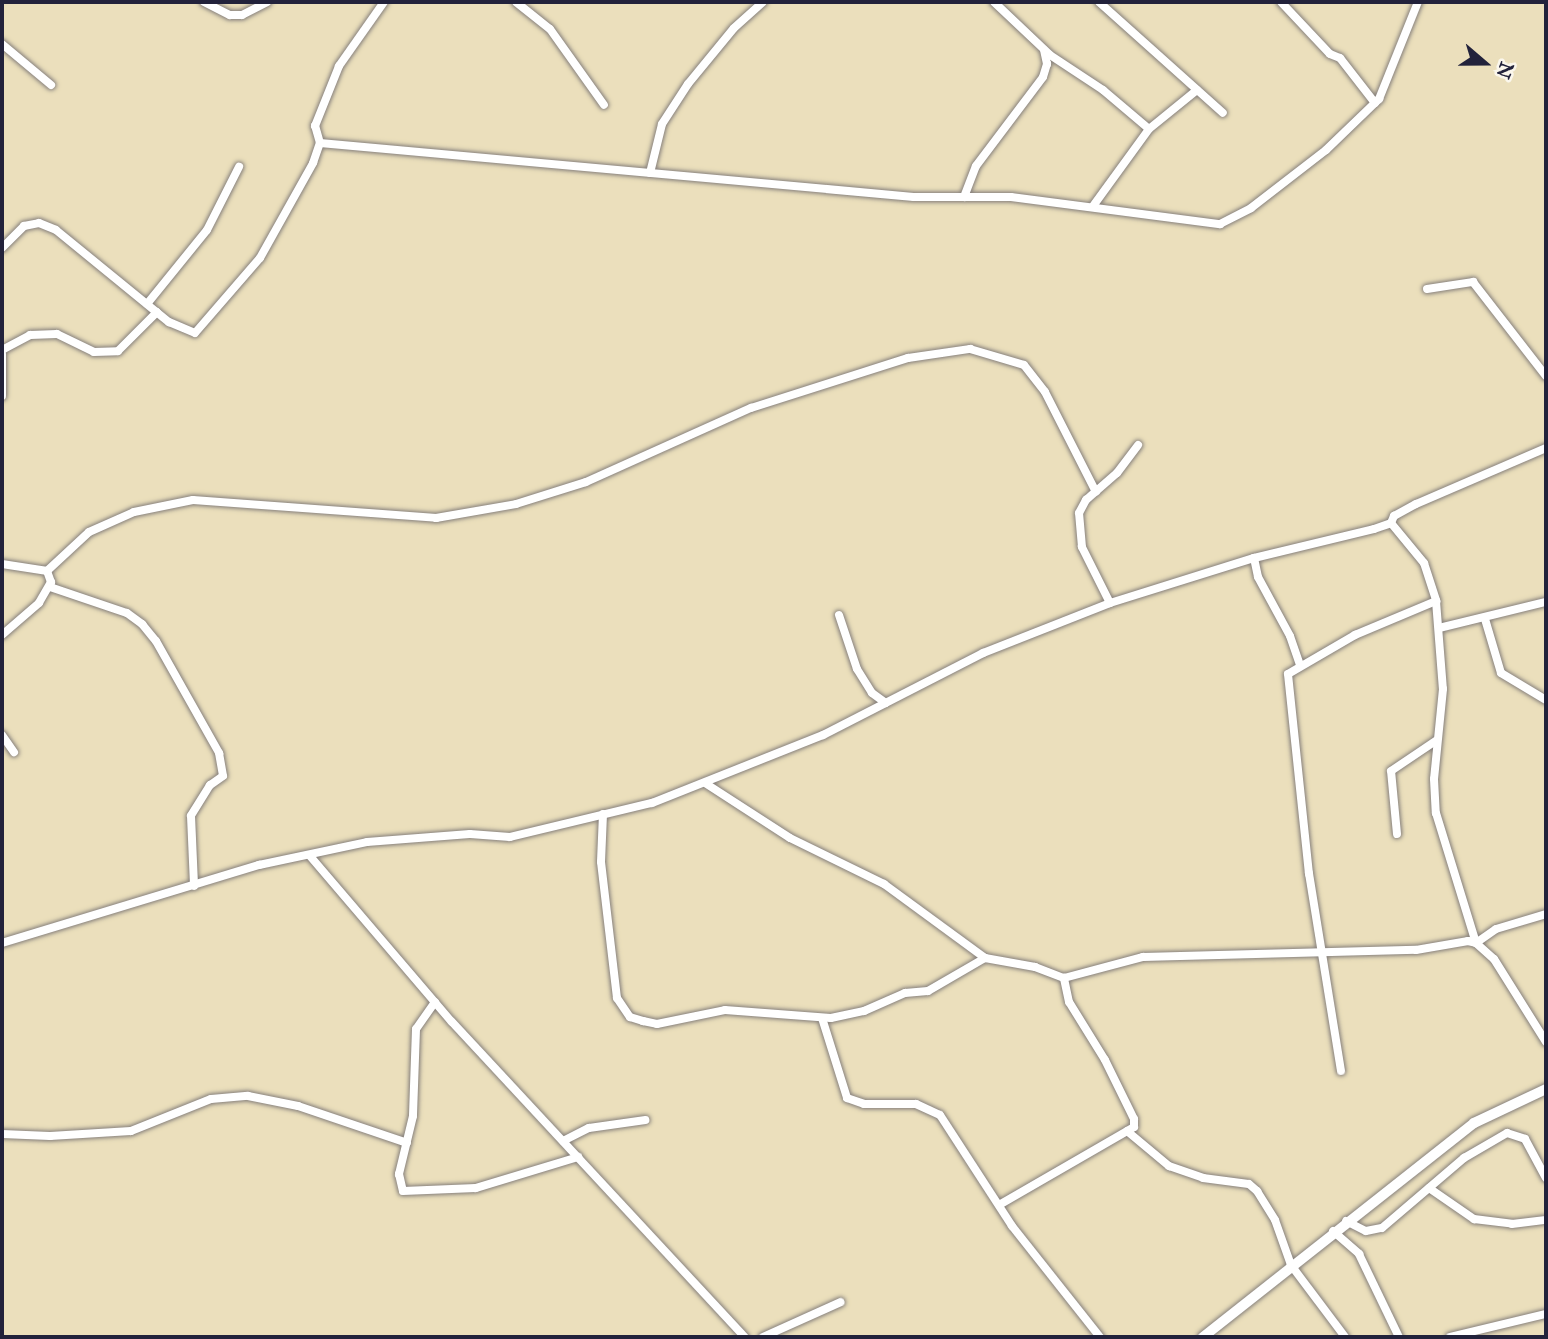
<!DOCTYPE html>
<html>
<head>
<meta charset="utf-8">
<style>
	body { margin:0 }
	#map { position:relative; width:1548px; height:1339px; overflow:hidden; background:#ebdfbc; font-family:"IM FELL Great Primer",serif }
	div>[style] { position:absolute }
	.roads { filter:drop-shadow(0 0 2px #86807c) drop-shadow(0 0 2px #86807c) }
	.street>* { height:8px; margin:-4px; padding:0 4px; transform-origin:4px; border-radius:4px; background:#fff }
	.secondary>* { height:10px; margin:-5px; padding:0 5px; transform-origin:5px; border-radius:5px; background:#fff }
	span { translate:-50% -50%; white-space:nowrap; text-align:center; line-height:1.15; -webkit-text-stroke:5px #fbf7ec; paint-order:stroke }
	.frame { position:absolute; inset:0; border:4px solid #22223b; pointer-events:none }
	.north { position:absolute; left:1450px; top:28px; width:70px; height:70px; -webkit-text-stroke:5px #fbf7ec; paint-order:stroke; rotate:110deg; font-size:19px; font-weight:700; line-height:28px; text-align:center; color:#22223b }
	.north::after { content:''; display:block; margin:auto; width:24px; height:32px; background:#22223b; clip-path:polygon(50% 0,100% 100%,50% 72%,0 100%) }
</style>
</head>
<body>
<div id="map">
	<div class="roads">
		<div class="street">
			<div style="left:204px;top:2px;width:29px;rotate:27deg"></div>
			<div style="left:230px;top:15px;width:12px"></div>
			<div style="left:242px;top:15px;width:28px;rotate:-27deg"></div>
			<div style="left:516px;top:2px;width:43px;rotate:38.5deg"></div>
			<div style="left:550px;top:29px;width:93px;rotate:54.6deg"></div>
			<div style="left:994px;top:2px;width:77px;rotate:43.4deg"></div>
			<div style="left:1050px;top:55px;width:64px;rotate:33.4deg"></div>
			<div style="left:1103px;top:90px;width:60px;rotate:40.3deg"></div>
			<div style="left:1149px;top:129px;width:95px;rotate:126deg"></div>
			<div style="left:1099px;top:2px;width:166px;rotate:41.8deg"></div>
			<div style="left:1281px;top:2px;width:71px;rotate:46.7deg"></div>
			<div style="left:1330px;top:54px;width:11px;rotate:22deg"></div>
			<div style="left:1340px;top:58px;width:57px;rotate:52.1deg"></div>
			<div style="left:2px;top:44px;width:64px;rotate:39.9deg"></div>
			<div style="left:1149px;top:129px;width:62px;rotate:-39.1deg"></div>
			<div style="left:320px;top:143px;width:596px;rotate:5.19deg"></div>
			<div style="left:914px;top:197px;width:97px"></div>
			<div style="left:1011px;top:197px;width:211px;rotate:7.4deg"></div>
			<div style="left:1220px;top:224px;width:35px;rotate:-27deg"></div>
			<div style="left:1251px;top:208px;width:95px;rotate:-37.7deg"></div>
			<div style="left:1326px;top:150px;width:74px;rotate:-43.9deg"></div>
			<div style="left:1379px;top:99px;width:105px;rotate:-68.1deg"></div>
			<div style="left:650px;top:173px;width:50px;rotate:-76.2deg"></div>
			<div style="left:662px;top:124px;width:48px;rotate:-57deg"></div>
			<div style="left:688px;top:84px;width:72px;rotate:-50.6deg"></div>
			<div style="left:734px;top:28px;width:39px;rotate:-42deg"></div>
			<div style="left:964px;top:197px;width:33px;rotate:-69deg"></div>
			<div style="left:976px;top:166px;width:111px;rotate:-53deg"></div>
			<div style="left:1043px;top:77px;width:14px;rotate:-73deg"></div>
			<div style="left:1047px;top:64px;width:14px;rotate:-102deg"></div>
			<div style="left:2px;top:248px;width:31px;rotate:-45deg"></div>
			<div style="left:24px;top:226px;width:15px;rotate:-11deg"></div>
			<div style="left:39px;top:223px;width:18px;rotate:22deg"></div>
			<div style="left:56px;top:230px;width:146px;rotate:39.2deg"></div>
			<div style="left:169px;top:322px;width:28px;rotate:23deg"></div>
			<div style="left:195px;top:333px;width:99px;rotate:-49.1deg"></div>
			<div style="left:260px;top:258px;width:109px;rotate:-60.8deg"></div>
			<div style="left:313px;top:163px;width:21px;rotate:-71deg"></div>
			<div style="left:320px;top:143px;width:18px;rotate:-106deg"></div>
			<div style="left:315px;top:126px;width:65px;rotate:-68.2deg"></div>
			<div style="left:339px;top:66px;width:78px;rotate:-54.9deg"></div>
			<div style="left:1427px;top:289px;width:47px;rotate:-8.7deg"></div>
			<div style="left:1473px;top:282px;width:119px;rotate:52.2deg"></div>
			<div style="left:147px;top:304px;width:95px;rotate:-51deg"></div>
			<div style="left:207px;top:230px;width:71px;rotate:-63.1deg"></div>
			<div style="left:2px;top:350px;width:32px;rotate:-28deg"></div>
			<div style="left:30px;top:335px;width:27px;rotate:-2deg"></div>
			<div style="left:57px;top:334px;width:41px;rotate:25.9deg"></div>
			<div style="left:94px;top:352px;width:24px;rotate:-2deg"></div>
			<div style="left:118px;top:351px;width:55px;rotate:-45deg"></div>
			<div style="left:2px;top:354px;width:42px;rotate:90deg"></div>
			<div style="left:1391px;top:523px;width:52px;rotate:50.5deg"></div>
			<div style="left:1424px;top:563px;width:40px;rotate:72deg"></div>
			<div style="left:1436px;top:601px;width:88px;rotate:85.5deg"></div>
			<div style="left:1443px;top:689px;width:90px;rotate:95.7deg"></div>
			<div style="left:1434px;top:779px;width:34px;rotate:87deg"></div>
			<div style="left:1436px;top:813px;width:136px;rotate:72.9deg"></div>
			<div style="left:1254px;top:558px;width:19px;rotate:78deg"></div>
			<div style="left:1258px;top:577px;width:67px;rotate:61.5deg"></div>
			<div style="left:1290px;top:636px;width:31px;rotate:71deg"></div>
			<div style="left:2px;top:564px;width:46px;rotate:8.8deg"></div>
			<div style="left:47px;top:571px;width:12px;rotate:70deg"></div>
			<div style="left:51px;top:582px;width:24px;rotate:120deg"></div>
			<div style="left:39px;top:603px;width:49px;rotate:139.1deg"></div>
			<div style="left:47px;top:571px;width:57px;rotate:-42.9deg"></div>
			<div style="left:89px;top:532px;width:49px;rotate:-24deg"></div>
			<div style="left:134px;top:512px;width:60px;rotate:-11.5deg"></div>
			<div style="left:193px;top:500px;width:244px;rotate:4.2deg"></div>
			<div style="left:436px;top:518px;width:81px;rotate:-9.9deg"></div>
			<div style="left:516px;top:504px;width:73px;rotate:-17.4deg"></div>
			<div style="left:586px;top:482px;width:181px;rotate:-24.2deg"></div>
			<div style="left:751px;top:408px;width:165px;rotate:-17.7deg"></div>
			<div style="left:908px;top:358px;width:63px;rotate:-8.3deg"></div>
			<div style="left:970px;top:349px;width:56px;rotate:16.5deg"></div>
			<div style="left:1024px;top:365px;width:34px;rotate:52deg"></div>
			<div style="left:1045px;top:392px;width:112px;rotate:63deg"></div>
			<div style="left:50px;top:587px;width:81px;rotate:18.7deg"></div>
			<div style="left:127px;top:613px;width:19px;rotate:36deg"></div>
			<div style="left:142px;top:624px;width:22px;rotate:51deg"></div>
			<div style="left:156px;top:641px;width:129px;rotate:60.6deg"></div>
			<div style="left:219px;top:753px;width:23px;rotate:80deg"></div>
			<div style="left:223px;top:776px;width:16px;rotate:145deg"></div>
			<div style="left:210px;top:785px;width:36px;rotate:122deg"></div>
			<div style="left:191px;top:816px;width:70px;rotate:87.5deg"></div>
			<div style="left:1110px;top:603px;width:63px;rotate:-116.6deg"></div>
			<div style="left:1082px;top:547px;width:34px;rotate:-95deg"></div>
			<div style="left:1079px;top:513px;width:15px;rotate:-62deg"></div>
			<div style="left:1086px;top:500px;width:41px;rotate:-41.1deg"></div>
			<div style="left:1117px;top:473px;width:35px;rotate:-53deg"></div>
			<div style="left:839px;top:615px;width:57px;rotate:71.6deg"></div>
			<div style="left:857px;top:669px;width:28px;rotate:58deg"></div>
			<div style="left:872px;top:693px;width:17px;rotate:36deg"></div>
			<div style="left:1485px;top:619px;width:56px;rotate:73.5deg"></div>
			<div style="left:1501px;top:673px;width:52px;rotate:31deg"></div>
			<div style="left:1439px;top:628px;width:110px;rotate:-13.7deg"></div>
			<div style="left:2px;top:735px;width:21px;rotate:55deg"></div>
			<div style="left:705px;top:783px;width:101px;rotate:32.9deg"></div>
			<div style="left:790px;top:838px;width:105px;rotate:26.1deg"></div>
			<div style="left:884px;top:884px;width:125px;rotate:36.2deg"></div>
			<div style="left:603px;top:814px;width:48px;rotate:92.4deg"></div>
			<div style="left:601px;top:862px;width:137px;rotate:83.3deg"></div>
			<div style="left:617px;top:998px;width:23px;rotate:56deg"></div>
			<div style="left:630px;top:1017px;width:14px;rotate:17deg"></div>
			<div style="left:643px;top:1021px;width:14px;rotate:12deg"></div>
			<div style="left:657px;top:1024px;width:69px;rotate:-11.6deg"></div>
			<div style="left:725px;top:1010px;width:106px;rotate:4.3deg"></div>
			<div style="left:831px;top:1018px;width:34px;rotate:-12deg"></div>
			<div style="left:864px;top:1011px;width:45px;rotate:-23.7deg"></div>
			<div style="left:905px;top:993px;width:23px;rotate:-5deg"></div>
			<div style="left:928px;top:991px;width:66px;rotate:-30.1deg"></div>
			<div style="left:985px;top:958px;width:51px;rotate:10.2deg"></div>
			<div style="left:1035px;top:967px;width:31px;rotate:21deg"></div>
			<div style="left:1064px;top:978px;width:82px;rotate:-14.9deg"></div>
			<div style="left:1143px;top:957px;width:273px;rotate:-1.5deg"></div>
			<div style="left:1416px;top:950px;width:53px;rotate:-9.8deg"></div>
			<div style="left:1468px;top:941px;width:8px;rotate:14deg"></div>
			<div style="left:1476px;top:943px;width:24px;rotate:42deg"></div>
			<div style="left:1494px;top:959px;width:98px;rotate:57.9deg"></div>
			<div style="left:1397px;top:834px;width:63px;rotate:-95.4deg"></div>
			<div style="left:1391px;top:771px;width:55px;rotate:-34deg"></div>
			<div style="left:310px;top:856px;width:218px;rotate:49.5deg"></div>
			<div style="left:452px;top:1022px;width:430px;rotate:47.1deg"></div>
			<div style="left:2px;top:943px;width:269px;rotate:-16.9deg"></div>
			<div style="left:259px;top:865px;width:110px;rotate:-12deg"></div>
			<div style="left:367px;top:842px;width:103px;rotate:-4.4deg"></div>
			<div style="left:470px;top:834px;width:40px;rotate:4.3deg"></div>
			<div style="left:510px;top:837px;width:146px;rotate:-13.5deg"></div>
			<div style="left:652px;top:803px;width:184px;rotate:-21.7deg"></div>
			<div style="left:823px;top:735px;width:180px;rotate:-27.1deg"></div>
			<div style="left:983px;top:653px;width:136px;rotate:-21.5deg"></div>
			<div style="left:1110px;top:603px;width:151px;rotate:-17.4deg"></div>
			<div style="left:1254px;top:558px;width:123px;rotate:-13.6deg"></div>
			<div style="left:1374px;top:529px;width:18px;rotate:-19deg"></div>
			<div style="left:1391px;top:523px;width:8px;rotate:-67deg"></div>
			<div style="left:1394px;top:516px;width:25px;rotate:-29deg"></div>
			<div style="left:1416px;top:504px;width:142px;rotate:-23.3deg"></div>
			<div style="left:1476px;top:943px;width:24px;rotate:-35deg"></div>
			<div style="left:1496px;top:929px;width:52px;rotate:-16.7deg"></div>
			<div style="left:435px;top:1002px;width:33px;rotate:125deg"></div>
			<div style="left:416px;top:1029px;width:87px;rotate:92deg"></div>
			<div style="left:413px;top:1116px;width:60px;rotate:103.6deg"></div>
			<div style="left:399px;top:1174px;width:17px;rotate:77deg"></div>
			<div style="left:403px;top:1191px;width:73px;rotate:-2.4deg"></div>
			<div style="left:476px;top:1188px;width:107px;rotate:-16.9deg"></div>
			<div style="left:822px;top:1018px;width:84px;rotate:72.6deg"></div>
			<div style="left:847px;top:1098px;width:18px;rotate:19deg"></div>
			<div style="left:864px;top:1104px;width:52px"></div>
			<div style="left:916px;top:1104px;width:26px;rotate:25deg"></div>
			<div style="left:940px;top:1115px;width:132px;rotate:57deg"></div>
			<div style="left:1012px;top:1226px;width:142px;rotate:51.6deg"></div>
			<div style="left:1341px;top:1071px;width:200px;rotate:-99.2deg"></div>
			<div style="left:1309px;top:874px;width:201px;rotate:-96deg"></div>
			<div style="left:1288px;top:674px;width:78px;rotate:-30.2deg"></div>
			<div style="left:1355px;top:635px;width:88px;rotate:-22.8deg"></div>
			<div style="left:1127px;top:1131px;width:55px;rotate:39.8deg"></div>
			<div style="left:1169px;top:1166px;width:36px;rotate:19deg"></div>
			<div style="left:1203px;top:1178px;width:46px;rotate:7.4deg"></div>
			<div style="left:1249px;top:1184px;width:11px;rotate:41deg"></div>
			<div style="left:1257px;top:1191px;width:34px;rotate:58deg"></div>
			<div style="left:1275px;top:1220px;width:48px;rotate:70.4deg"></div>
			<div style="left:1291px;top:1265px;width:90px;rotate:53.1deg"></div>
			<div style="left:2px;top:1134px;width:48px;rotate:2.4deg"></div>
			<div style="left:50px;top:1136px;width:81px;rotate:-3.5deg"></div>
			<div style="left:131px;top:1131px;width:86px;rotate:-21.8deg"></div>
			<div style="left:211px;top:1099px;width:37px;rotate:-5deg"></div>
			<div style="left:248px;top:1096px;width:51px;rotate:11.3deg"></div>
			<div style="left:298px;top:1106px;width:115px;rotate:18.7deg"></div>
			<div style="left:563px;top:1141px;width:29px;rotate:-27deg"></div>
			<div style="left:589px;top:1128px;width:57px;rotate:-8.1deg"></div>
			<div style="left:1429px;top:1188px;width:55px;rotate:34.6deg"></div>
			<div style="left:1474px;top:1219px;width:38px;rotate:7deg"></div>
			<div style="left:1512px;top:1224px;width:34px;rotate:-7deg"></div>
			<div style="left:999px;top:1205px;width:156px;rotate:-30deg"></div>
			<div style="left:1134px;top:1127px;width:8px;rotate:-90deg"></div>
			<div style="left:1134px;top:1119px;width:66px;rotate:-116.2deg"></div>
			<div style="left:1105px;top:1060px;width:68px;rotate:-121.8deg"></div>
			<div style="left:1069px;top:1002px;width:25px;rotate:-102deg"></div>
			<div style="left:1346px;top:1221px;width:22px;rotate:27deg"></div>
			<div style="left:1366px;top:1231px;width:16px;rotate:-11deg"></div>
			<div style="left:1382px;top:1228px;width:108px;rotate:-40.5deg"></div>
			<div style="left:1464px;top:1158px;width:50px;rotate:-30.2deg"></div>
			<div style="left:1507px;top:1133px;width:19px;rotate:18deg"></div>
			<div style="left:1525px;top:1139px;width:44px;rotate:61.7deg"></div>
			<div style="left:1333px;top:1231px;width:35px;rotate:41deg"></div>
			<div style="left:1359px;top:1254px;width:92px;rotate:64.3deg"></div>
			<div style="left:763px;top:1337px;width:85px;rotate:-24.2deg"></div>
			<div style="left:1450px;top:1337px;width:99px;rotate:-13.5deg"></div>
		</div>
		<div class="secondary">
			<div style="left:1203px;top:1337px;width:345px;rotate:-38.3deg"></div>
			<div style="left:1474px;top:1123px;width:80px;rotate:-25.3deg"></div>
		</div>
	</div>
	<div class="frame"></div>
	<div class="north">N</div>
</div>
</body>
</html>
